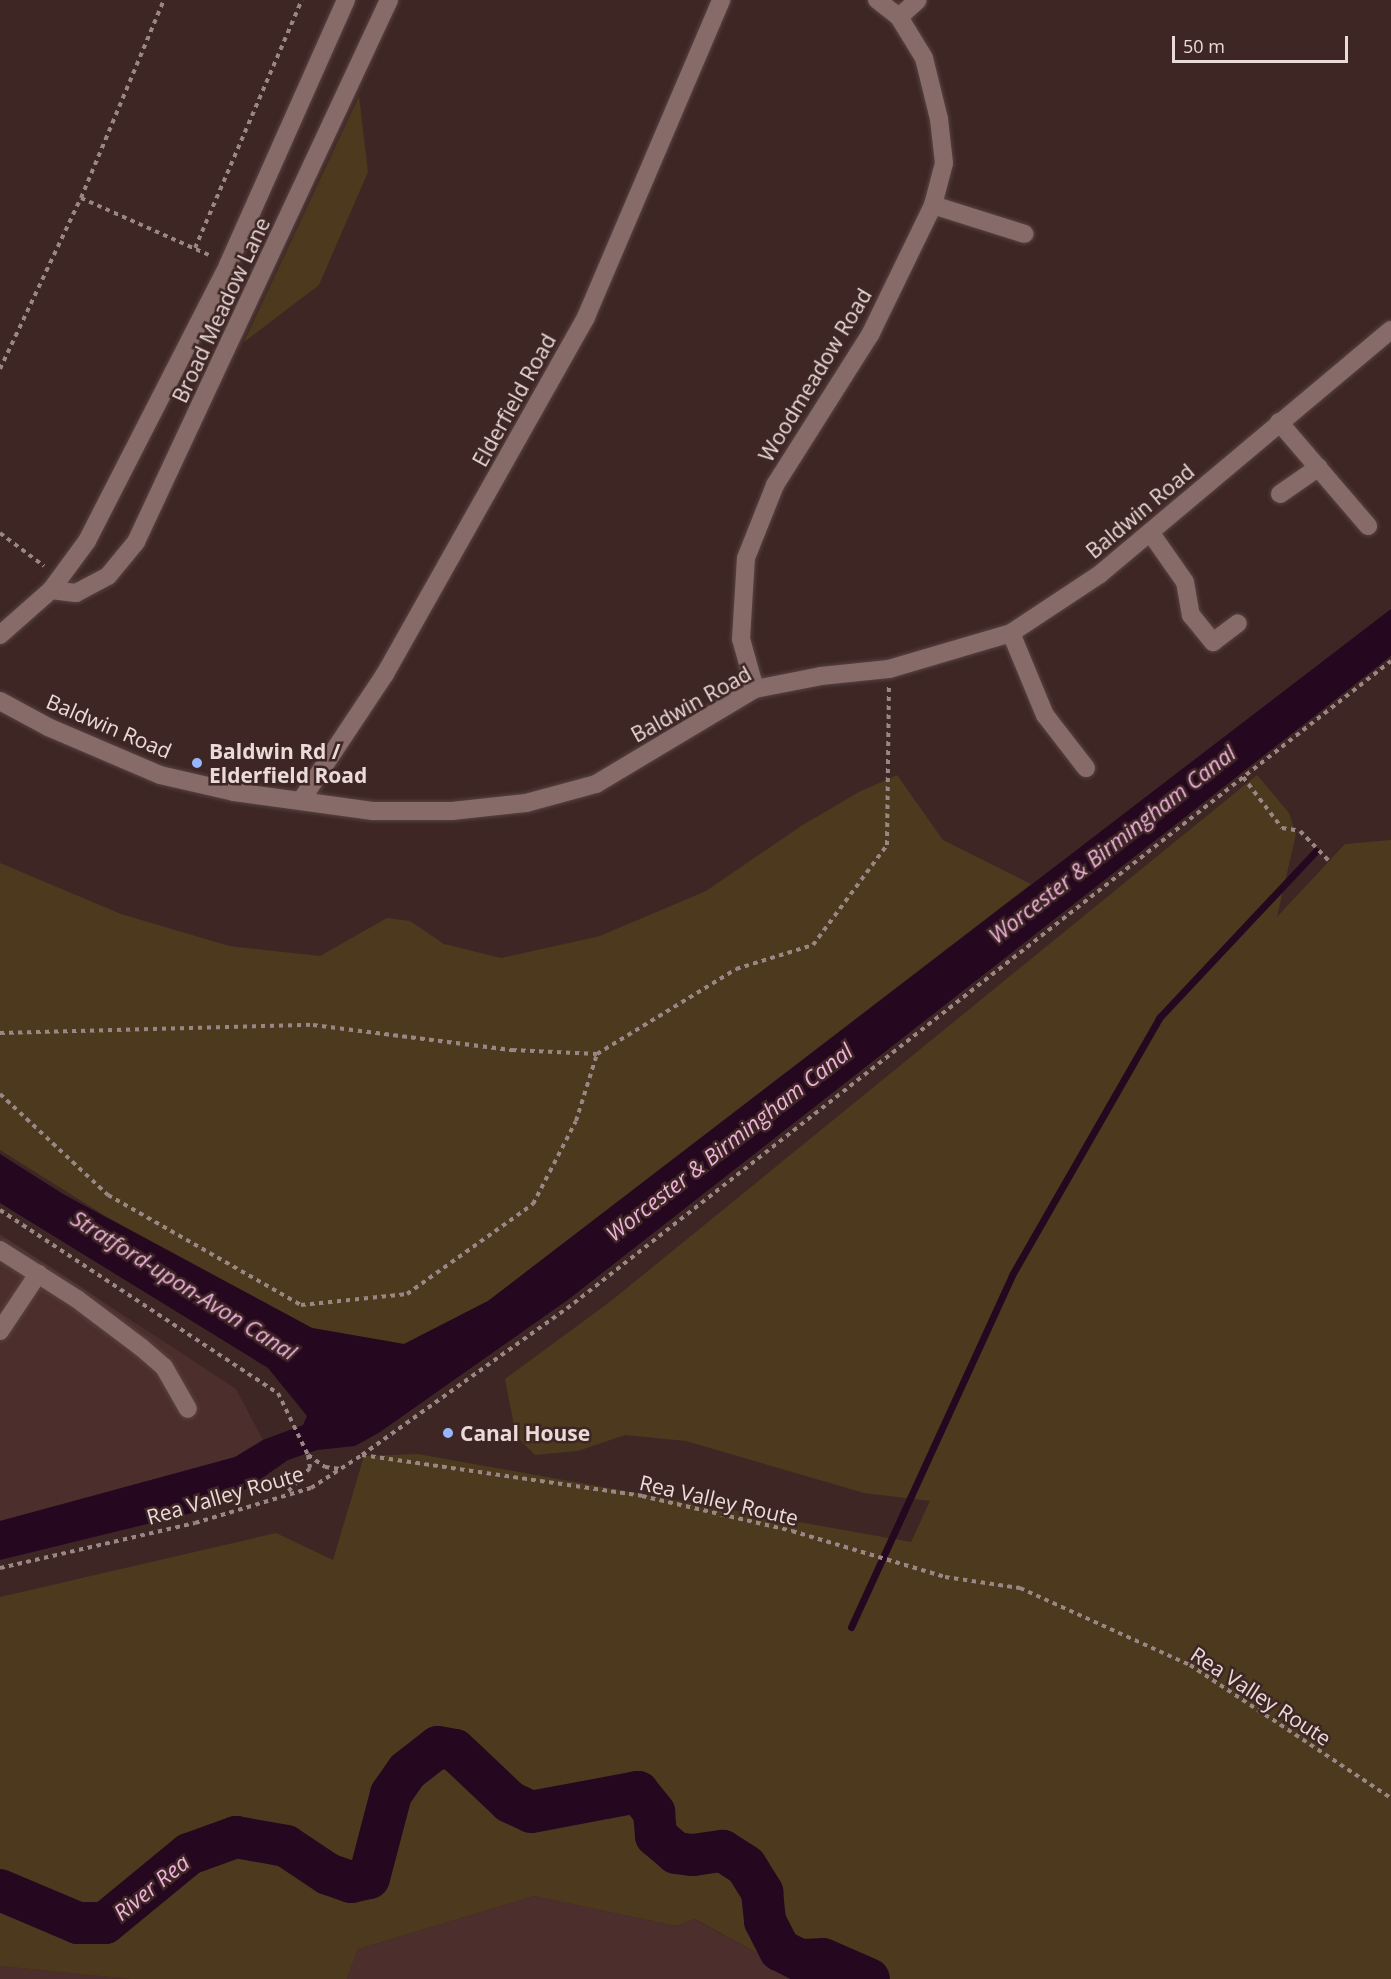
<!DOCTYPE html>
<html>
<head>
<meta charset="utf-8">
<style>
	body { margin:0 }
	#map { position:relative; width:1391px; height:1979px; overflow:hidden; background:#3d2624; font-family:"Open Sans",sans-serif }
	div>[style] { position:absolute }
	.built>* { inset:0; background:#4c2e2c }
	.green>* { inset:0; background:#4d391d }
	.water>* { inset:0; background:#25071f }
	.stream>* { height:7px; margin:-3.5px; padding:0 3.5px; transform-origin:3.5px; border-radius:3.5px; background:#25071f }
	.river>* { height:42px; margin:-21px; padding:0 21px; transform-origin:21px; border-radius:21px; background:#25071f }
	.path>* { height:4px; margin-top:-2px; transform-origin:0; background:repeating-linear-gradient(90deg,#9a8785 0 4.5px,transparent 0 9px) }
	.roads { filter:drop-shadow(0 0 2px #574342) drop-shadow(0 0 2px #574342) }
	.minor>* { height:18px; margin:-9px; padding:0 9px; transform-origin:9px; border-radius:9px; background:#866b68 }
	.dots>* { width:16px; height:16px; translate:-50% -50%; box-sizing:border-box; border:3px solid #3d2624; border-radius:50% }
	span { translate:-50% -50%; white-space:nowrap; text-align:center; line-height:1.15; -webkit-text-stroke:5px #3d2624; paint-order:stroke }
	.street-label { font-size:21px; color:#eadad8 }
	.poi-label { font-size:21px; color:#eadad8; font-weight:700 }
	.left { translate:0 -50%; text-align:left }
	.water-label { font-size:22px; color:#efb1dd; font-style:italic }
	.scale { position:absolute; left:1172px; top:36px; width:176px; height:27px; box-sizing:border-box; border:3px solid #eadad8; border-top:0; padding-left:8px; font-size:18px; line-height:21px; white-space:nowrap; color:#eadad8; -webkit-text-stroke:4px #3d2624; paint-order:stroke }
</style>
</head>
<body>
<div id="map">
	<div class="built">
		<div style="clip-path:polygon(0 1234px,236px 1389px,263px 1440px,235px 1457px,196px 1470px,0 1521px)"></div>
		<div style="clip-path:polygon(534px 1896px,676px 1926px,694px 1919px,804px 1979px,347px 1979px,358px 1949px)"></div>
		<div style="clip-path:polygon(0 1966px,130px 1979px,0 1979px)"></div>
	</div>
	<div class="green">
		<div style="clip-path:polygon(359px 96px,368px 172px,319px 285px,244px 342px)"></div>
		<div style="clip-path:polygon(897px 775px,943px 840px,1031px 884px,488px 1301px,404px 1344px,312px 1328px,107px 1217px,0 1150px,0 863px,121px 914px,229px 946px,320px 956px,387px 918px,410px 921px,444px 944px,501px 958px,600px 936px,706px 891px,801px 826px,859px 792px)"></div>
		<div style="clip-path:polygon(1257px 775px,1289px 813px,1296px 834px,1277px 917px,1345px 844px,1391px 840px,1391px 1979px,804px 1979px,695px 1919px,676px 1926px,534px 1896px,358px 1949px,347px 1979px,130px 1979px,0 1966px,0 1597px,276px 1533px,333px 1560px,364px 1456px,418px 1454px,911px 1542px,930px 1501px,864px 1493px,686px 1441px,625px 1435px,578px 1451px,535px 1455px,516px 1436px,505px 1379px,611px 1301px)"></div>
	</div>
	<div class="water">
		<div style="clip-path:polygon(1391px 609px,1391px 656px,569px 1299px,380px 1432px,355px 1446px,317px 1450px,288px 1460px,248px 1488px,196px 1512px,0 1560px,0 1521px,235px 1457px,263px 1440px,303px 1425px,307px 1416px,268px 1368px,0 1203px,0 1154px,63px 1194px,312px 1328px,404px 1344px,488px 1301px)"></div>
	</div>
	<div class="stream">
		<div style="left:851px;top:1627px;width:387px;rotate:-65.4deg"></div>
		<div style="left:1012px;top:1275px;width:296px;rotate:-60.2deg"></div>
		<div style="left:1159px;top:1018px;width:229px;rotate:-46.8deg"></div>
	</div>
	<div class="river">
		<div style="left:0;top:1890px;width:85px;rotate:22.9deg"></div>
		<div style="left:78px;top:1923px;width:27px"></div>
		<div style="left:105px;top:1923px;width:109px;rotate:-39.4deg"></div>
		<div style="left:189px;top:1854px;width:50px;rotate:-19.9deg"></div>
		<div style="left:236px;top:1837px;width:51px;rotate:10.2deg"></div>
		<div style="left:286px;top:1846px;width:50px;rotate:33.7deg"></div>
		<div style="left:328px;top:1874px;width:24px;rotate:19deg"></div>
		<div style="left:351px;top:1882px;width:18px;rotate:-13deg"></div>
		<div style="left:369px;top:1878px;width:87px;rotate:-75.3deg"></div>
		<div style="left:391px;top:1794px;width:28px;rotate:-55deg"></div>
		<div style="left:407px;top:1771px;width:39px;rotate:-38deg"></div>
		<div style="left:438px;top:1747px;width:17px;rotate:10deg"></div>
		<div style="left:455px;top:1750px;width:76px;rotate:43.4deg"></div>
		<div style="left:510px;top:1802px;width:23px;rotate:25deg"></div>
		<div style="left:531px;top:1812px;width:109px;rotate:-10.6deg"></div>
		<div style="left:638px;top:1792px;width:26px;rotate:51deg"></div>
		<div style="left:654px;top:1812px;width:24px;rotate:85deg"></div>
		<div style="left:656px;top:1836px;width:26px;rotate:40deg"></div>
		<div style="left:676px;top:1853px;width:17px;rotate:7deg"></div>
		<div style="left:693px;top:1855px;width:30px;rotate:-8deg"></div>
		<div style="left:723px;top:1851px;width:27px;rotate:33deg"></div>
		<div style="left:746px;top:1866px;width:31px;rotate:58deg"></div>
		<div style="left:762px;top:1892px;width:29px;rotate:84deg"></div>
		<div style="left:765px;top:1921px;width:33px;rotate:63deg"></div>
		<div style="left:780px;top:1950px;width:22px;rotate:27deg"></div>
		<div style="left:800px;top:1960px;width:23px;rotate:-2deg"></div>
		<div style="left:823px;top:1959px;width:50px;rotate:23.5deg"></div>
	</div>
	<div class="path">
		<div style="left:81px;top:198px;width:142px;rotate:24deg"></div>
		<div style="left:195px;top:248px;width:270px;rotate:-66.7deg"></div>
		<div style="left:0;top:369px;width:189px;rotate:-64.7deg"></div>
		<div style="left:81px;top:198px;width:215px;rotate:-67.3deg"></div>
		<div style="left:0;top:533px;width:55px;rotate:36.9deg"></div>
		<div style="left:1243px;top:777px;width:64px;rotate:52.6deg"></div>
		<div style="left:1282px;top:828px;width:18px;rotate:9deg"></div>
		<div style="left:1300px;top:831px;width:42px;rotate:46deg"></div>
		<div style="left:0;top:1033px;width:313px;rotate:-1.5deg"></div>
		<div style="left:313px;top:1025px;width:201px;rotate:7.2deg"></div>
		<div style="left:512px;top:1050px;width:85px;rotate:2.7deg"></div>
		<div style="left:0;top:1094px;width:148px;rotate:43.1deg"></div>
		<div style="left:108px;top:1195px;width:222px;rotate:29.7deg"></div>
		<div style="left:301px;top:1305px;width:107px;rotate:-5.9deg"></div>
		<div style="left:407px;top:1294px;width:155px;rotate:-35.5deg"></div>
		<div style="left:533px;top:1204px;width:93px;rotate:-62.6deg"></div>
		<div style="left:576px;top:1121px;width:70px;rotate:-72.6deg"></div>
		<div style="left:597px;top:1054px;width:163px;rotate:-31.4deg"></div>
		<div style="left:736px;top:969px;width:81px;rotate:-17.3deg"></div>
		<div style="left:813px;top:945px;width:124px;rotate:-53.5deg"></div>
		<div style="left:887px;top:845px;width:158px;rotate:-89.3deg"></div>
		<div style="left:0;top:1210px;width:333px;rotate:33.4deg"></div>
		<div style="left:278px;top:1393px;width:69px;rotate:64.2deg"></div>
		<div style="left:308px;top:1455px;width:13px;rotate:81deg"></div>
		<div style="left:310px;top:1468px;width:34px;rotate:133deg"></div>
		<div style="left:308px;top:1455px;width:21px;rotate:35deg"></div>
		<div style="left:325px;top:1467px;width:16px;rotate:7deg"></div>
		<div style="left:362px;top:1455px;width:261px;rotate:-35.6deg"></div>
		<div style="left:574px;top:1303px;width:1039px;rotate:-38.16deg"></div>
		<div style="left:0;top:1568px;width:200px;rotate:-13deg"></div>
		<div style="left:195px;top:1523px;width:121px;rotate:-16.8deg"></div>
		<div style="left:311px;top:1488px;width:61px;rotate:-32.9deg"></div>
		<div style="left:362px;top:1455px;width:283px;rotate:8.3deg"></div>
		<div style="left:642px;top:1496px;width:154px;rotate:13.1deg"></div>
		<div style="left:792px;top:1531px;width:160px;rotate:16.7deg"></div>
		<div style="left:945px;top:1577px;width:76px;rotate:8.3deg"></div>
		<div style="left:1020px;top:1588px;width:187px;rotate:24.4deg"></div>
		<div style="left:1190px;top:1665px;width:241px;rotate:33.5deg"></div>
	</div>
	<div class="roads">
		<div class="minor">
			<div style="left:899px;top:17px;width:25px;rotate:-42deg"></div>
			<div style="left:933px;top:205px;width:96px;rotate:17.5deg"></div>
			<div style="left:1279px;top:422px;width:137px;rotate:49.4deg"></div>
			<div style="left:1280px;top:494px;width:47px;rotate:-34.7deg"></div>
			<div style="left:1150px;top:532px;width:61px;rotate:55deg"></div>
			<div style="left:1185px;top:582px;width:34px;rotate:80deg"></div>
			<div style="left:1191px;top:615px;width:35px;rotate:51deg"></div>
			<div style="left:1213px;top:642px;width:31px;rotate:-37deg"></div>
			<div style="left:51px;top:590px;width:25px;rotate:7deg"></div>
			<div style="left:76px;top:593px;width:36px;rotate:-28deg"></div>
			<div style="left:108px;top:576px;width:44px;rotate:-50.5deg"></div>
			<div style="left:136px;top:542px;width:598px;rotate:-64.98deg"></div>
			<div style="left:1011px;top:633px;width:89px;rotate:67.5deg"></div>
			<div style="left:1045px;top:715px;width:67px;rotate:52.3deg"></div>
			<div style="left:0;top:635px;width:68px;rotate:-41.4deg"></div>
			<div style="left:51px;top:590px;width:61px;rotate:-53.7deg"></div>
			<div style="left:87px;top:541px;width:310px;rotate:-62.9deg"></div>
			<div style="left:228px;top:265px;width:290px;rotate:-66deg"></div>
			<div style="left:755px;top:689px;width:52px;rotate:-105.6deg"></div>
			<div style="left:741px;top:639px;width:81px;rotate:-86.5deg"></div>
			<div style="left:746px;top:558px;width:79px;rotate:-68.3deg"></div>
			<div style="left:775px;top:485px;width:178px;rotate:-57.7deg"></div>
			<div style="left:870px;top:335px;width:144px;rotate:-64.1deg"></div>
			<div style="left:933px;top:205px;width:43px;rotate:-75.3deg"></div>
			<div style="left:944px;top:163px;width:44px;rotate:-96.5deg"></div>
			<div style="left:939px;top:119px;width:63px;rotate:-103.8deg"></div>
			<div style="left:924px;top:58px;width:48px;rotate:-121.4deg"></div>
			<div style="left:899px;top:17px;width:28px;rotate:-142deg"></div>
			<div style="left:0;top:701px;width:55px;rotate:28.4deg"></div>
			<div style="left:48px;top:727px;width:122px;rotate:23.2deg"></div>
			<div style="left:160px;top:775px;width:76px;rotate:12.9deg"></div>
			<div style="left:234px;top:792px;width:140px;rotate:7.8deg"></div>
			<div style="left:373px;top:811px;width:79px"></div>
			<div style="left:452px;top:811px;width:74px;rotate:-6.2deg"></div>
			<div style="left:526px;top:803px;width:73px;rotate:-15.2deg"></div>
			<div style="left:596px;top:784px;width:185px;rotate:-30.9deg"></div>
			<div style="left:755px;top:689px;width:67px;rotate:-11.1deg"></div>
			<div style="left:821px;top:676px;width:68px;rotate:-5.9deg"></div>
			<div style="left:889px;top:669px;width:127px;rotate:-16.4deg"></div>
			<div style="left:1011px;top:633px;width:107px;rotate:-33.5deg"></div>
			<div style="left:1100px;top:574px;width:380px;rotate:-40deg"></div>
			<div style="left:302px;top:799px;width:150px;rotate:-56.4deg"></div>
			<div style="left:385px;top:674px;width:410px;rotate:-60.6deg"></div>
			<div style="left:586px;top:317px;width:345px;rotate:-66.9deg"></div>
			<div style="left:0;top:1250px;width:91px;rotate:32.5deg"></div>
			<div style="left:77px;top:1299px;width:81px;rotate:37deg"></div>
			<div style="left:142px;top:1348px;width:29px;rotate:41deg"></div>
			<div style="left:164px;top:1367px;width:48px;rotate:60.3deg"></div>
			<div style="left:0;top:1331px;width:69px;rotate:-56.3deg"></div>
		</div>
	</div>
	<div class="dots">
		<div style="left:197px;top:763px;background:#96b6fd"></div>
		<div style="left:448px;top:1433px;background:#96b6fd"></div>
	</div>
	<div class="street-label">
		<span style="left:221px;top:310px;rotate:-65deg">Broad Meadow Lane</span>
		<span style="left:815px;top:375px;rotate:-59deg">Woodmeadow Road</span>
		<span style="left:514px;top:400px;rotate:-61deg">Elderfield Road</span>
		<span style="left:1140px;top:511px;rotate:-40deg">Baldwin Road</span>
		<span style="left:691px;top:704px;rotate:-29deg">Baldwin Road</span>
		<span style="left:109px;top:726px;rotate:23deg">Baldwin Road</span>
		<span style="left:225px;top:1495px;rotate:-16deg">Rea Valley Route</span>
		<span style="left:719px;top:1500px;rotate:13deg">Rea Valley Route</span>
		<span style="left:1261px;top:1696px;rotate:33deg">Rea Valley Route</span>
	</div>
	<div class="poi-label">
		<span class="left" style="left:209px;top:763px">Baldwin Rd /<br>Elderfield Road</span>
		<span class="left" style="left:460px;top:1433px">Canal House</span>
	</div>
	<div class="water-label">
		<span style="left:1112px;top:844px;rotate:-38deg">Worcester &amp; Birmingham Canal</span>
		<span style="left:729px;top:1142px;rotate:-38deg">Worcester &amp; Birmingham Canal</span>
		<span style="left:184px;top:1285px;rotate:32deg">Stratford-upon-Avon Canal</span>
		<span style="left:151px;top:1887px;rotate:-39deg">River Rea</span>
	</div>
	<div class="scale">50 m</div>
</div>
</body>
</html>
